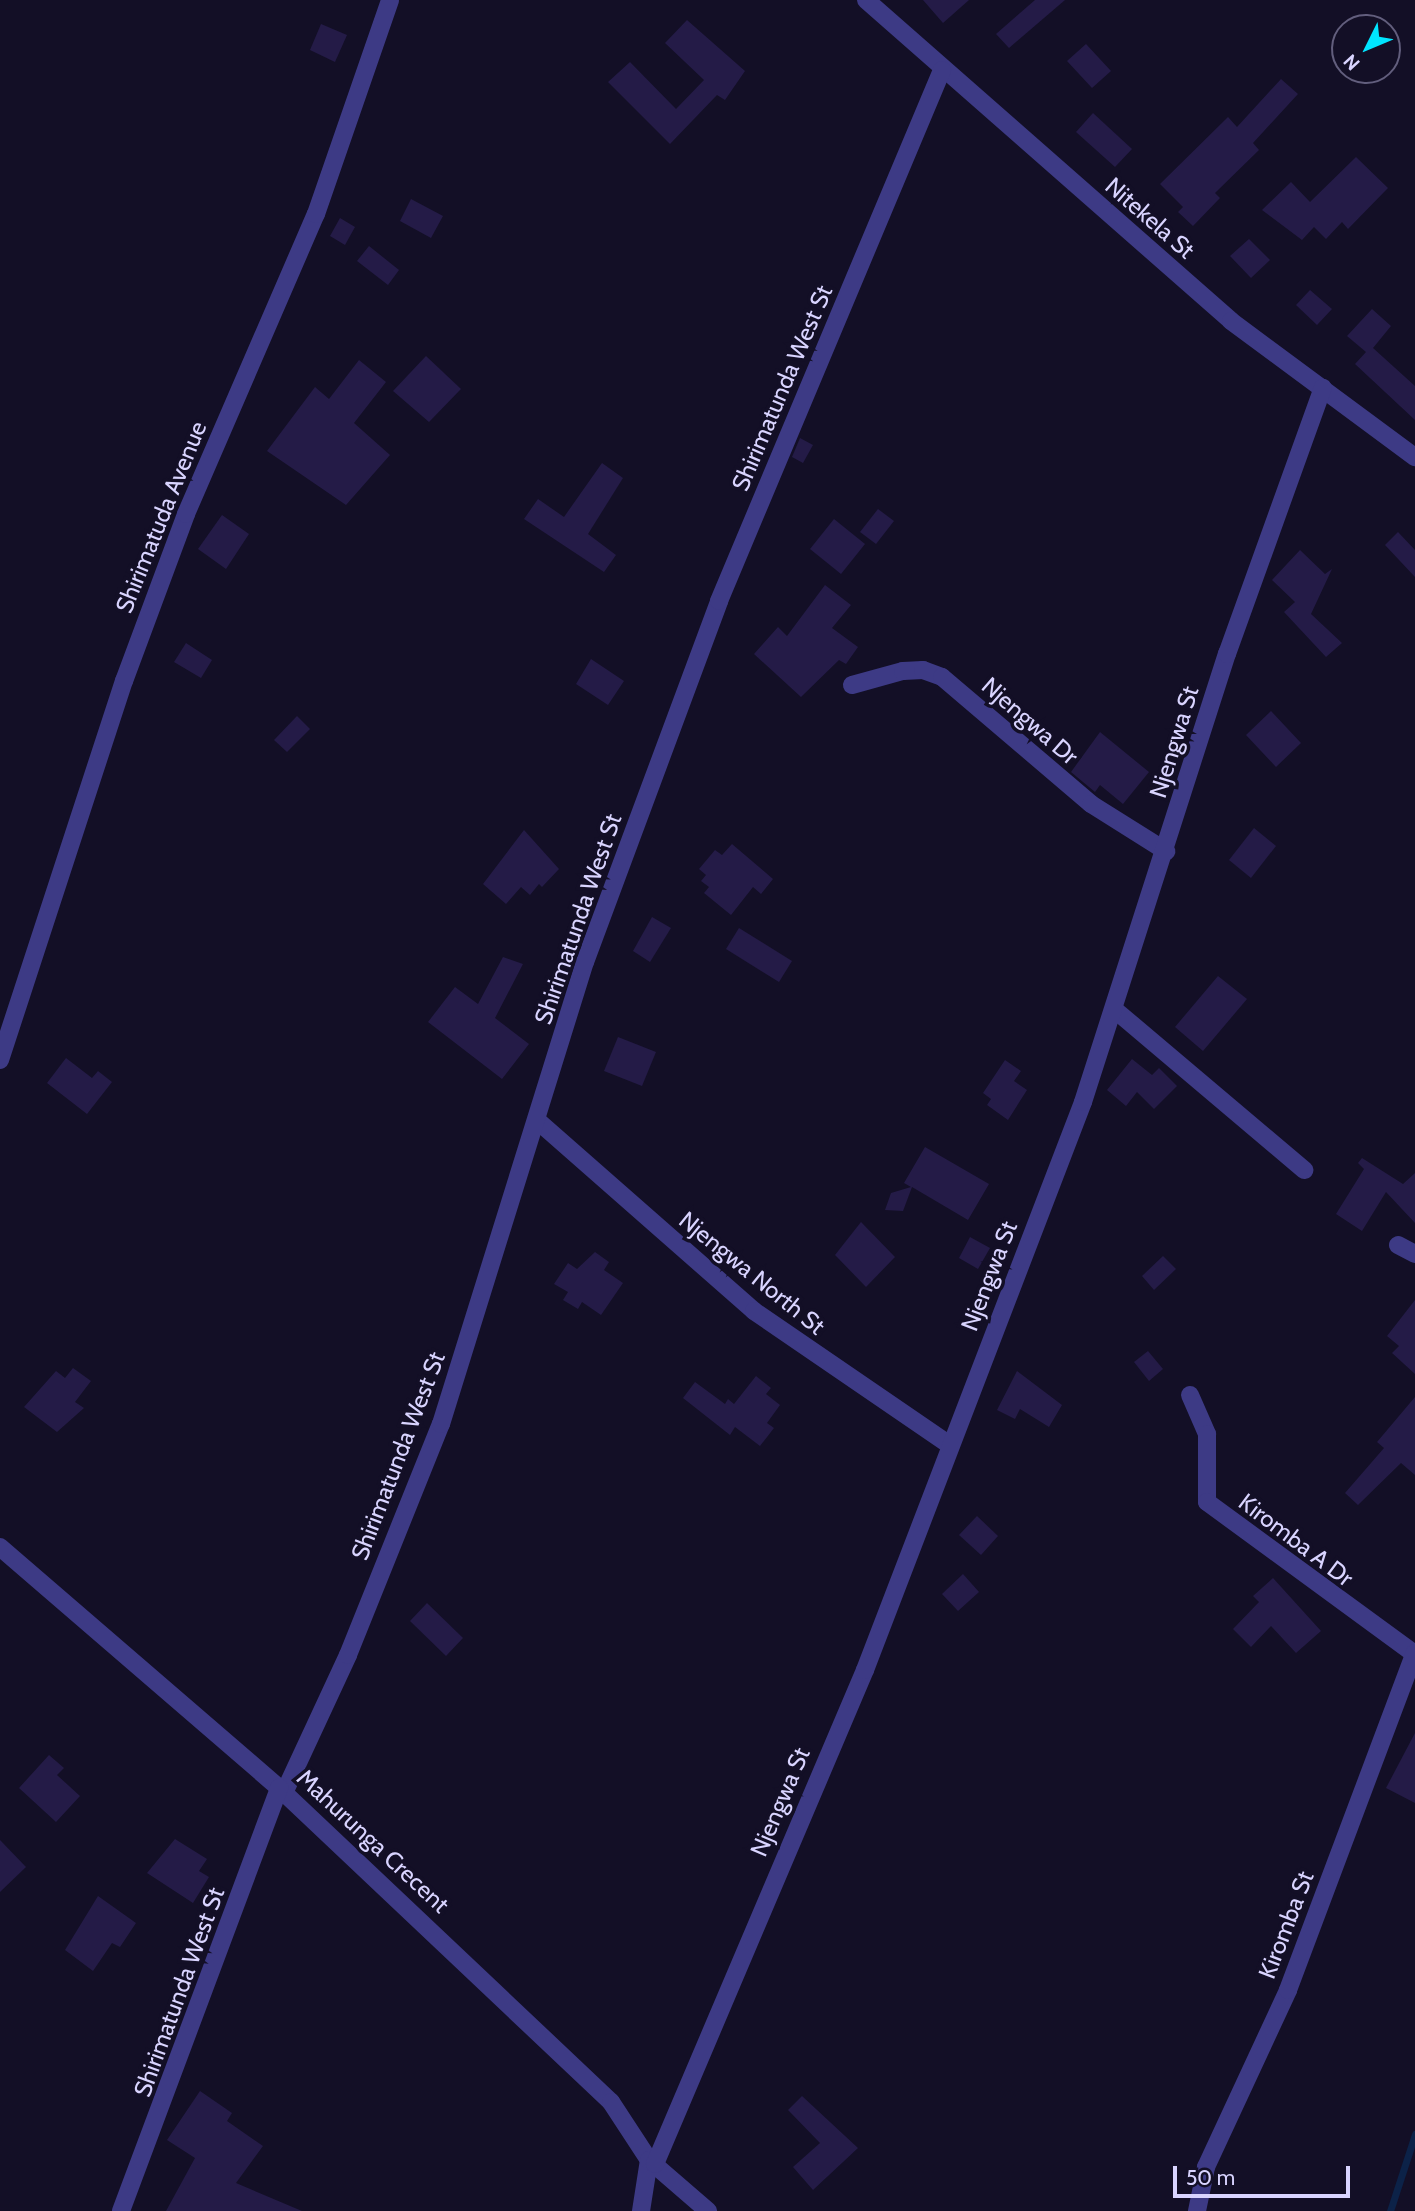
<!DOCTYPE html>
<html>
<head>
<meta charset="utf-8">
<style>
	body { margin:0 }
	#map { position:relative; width:1415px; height:2211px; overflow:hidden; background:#130f26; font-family:Cabin,sans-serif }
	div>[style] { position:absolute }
	.stream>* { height:7px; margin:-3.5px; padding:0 3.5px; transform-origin:3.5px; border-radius:3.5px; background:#0c2248 }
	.building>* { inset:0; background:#241b47 }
	.street>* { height:18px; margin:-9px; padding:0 9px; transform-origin:9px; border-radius:9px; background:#3d3a85 }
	span { translate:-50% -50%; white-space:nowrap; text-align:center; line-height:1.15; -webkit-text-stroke:7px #130f26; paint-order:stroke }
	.street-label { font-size:24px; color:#d9d4ff }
	.north { position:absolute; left:1331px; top:14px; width:70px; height:70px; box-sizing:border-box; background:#130f26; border:2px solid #625e7d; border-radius:50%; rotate:227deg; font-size:19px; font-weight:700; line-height:28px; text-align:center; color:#d9d4ff }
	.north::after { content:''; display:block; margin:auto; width:24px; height:32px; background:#00e5ff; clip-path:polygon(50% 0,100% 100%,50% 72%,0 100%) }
	.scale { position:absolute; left:1173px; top:2166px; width:177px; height:32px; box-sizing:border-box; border:4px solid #d9d4ff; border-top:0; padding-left:9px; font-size:21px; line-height:24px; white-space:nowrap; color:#d9d4ff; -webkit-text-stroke:5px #130f26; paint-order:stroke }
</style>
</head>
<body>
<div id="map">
	<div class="stream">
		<div style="left:1390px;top:2211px;width:81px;rotate:-72deg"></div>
	</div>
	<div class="building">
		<div style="clip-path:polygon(923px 0,969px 0,943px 23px)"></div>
		<div style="clip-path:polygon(1035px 0,1065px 0,1009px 48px,996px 34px)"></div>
		<div style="clip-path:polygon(687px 20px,745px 71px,725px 100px,717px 95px,670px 144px,608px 82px,630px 62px,676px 109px,704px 80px,665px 43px)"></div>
		<div style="clip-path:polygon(321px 24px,347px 35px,335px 62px,310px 50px)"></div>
		<div style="clip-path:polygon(1086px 44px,1111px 71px,1092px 88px,1067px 61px)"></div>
		<div style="clip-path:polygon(1281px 79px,1298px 94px,1253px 143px,1259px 150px,1215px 193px,1220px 198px,1193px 226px,1178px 212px,1183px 207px,1160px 184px,1228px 117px,1237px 127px)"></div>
		<div style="clip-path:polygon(1093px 113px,1132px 149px,1115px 167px,1076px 132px)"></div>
		<div style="clip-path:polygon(1356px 157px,1388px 188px,1348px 229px,1342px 222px,1326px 239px,1314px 227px,1302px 240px,1262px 210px,1291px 182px,1310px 202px)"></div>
		<div style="clip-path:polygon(411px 199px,443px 216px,431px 238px,400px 221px)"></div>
		<div style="clip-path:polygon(340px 218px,355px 227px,345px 245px,330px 236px)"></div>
		<div style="clip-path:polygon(1249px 239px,1270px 260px,1251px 278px,1230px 256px)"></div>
		<div style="clip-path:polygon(369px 246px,399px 270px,388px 285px,357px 261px)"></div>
		<div style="clip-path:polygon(1310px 290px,1332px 309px,1317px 325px,1296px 305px)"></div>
		<div style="clip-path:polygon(1372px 309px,1391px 326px,1373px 348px,1415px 386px,1415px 420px,1355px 364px,1366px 352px,1347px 336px)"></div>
		<div style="clip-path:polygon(426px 356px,461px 389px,429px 422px,393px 391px)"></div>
		<div style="clip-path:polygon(359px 360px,386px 382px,354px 423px,390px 455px,346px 505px,267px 451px,315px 387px,329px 399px)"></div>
		<div style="clip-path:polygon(800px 438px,813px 445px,803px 463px,792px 457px)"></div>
		<div style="clip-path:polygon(602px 463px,623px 478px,588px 534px,616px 555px,604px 572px,524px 519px,538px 499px,564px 517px)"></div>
		<div style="clip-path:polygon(878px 509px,894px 521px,876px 544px,860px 532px)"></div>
		<div style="clip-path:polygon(222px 515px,249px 534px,226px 569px,198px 549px)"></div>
		<div style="clip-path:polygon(834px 519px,865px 544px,841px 574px,810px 549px)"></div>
		<div style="clip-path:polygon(1398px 532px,1415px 550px,1415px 577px,1385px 545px)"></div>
		<div style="clip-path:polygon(1300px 550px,1325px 574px,1332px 569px,1311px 614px,1342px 643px,1326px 657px,1284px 612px,1295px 602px,1272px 580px)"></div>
		<div style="clip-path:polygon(825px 585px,851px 605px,832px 628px,858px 647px,846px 664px,839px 660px,801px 697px,754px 654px,778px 627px,787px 636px)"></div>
		<div style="clip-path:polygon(186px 643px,212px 660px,201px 678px,174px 662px)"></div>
		<div style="clip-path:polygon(591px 659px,624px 681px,608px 705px,576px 684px)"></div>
		<div style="clip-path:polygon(1271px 711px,1301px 743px,1276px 767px,1246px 735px)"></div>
		<div style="clip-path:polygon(297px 716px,310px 729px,287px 752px,274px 740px)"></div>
		<div style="clip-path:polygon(1100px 732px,1149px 772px,1123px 804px,1100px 785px,1095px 792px,1071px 772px)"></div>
		<div style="clip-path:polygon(1254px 828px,1276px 846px,1251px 878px,1229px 860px)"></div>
		<div style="clip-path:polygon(524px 830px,559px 869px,542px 887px,539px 884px,530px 895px,521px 887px,506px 904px,483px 884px)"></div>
		<div style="clip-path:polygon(732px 844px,773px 879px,761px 894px,753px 887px,731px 915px,704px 893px,709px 887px,701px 881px,706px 875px,699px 869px,715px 850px,722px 855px)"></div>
		<div style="clip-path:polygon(652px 917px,671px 928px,650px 962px,633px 951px)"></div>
		<div style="clip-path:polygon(739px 928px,792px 961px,779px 982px,726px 949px)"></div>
		<div style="clip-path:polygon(503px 957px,523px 964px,495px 1018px,529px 1044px,502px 1079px,428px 1022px,455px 987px,478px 1004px)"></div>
		<div style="clip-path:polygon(1218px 976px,1247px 999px,1203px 1051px,1175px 1027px)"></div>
		<div style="clip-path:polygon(618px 1037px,656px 1052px,642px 1086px,604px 1071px)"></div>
		<div style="clip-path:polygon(66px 1058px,92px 1078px,98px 1071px,112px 1082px,87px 1114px,47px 1083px)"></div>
		<div style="clip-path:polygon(1132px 1059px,1152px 1075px,1159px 1068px,1177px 1086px,1154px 1109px,1137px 1092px,1126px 1106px,1107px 1090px)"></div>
		<div style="clip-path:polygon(1005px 1060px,1021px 1071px,1014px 1081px,1027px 1090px,1008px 1120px,987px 1105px,991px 1099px,983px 1093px)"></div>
		<div style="clip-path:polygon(925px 1147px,989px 1184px,968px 1220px,912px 1187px,903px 1211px,885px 1210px,891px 1193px,911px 1187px,904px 1183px)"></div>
		<div style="clip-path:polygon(1362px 1158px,1403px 1184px,1415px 1173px,1415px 1223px,1386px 1192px,1362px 1231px,1336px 1214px,1364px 1169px,1358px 1163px)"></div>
		<div style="clip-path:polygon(861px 1222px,895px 1257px,866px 1287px,835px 1255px)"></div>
		<div style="clip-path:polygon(970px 1237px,990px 1248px,978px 1269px,959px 1258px)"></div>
		<div style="clip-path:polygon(595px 1252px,609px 1262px,604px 1270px,623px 1283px,601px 1315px,582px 1302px,578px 1309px,563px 1300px,568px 1292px,554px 1284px,568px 1263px,577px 1269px)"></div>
		<div style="clip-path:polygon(1163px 1256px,1176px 1269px,1154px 1290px,1142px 1276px)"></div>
		<div style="clip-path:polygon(1415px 1300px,1415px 1374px,1392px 1353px,1399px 1346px,1387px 1336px)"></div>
		<div style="clip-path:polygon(1148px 1351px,1163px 1369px,1149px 1381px,1134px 1362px)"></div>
		<div style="clip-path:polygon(73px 1368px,91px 1381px,75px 1402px,84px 1408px,57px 1432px,24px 1407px,56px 1371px,65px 1378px)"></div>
		<div style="clip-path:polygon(1017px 1371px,1062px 1405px,1049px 1427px,1020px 1409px,1015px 1419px,997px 1410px)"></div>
		<div style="clip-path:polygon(756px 1376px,771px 1388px,766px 1394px,780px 1405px,767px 1423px,774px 1428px,760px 1446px,735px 1427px,730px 1435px,683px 1398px,695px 1382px,725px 1404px,728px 1399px,734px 1404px)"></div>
		<div style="clip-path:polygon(1415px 1397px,1415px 1475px,1401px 1463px,1358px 1505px,1345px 1493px,1384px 1448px,1377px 1442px)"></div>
		<div style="clip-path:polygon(977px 1516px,998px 1536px,981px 1555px,959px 1535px)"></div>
		<div style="clip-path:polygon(963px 1574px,979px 1592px,958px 1611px,942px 1594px)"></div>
		<div style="clip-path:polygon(1273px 1578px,1321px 1631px,1296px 1653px,1271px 1626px,1251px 1647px,1233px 1629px,1259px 1602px,1253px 1596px)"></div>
		<div style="clip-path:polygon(427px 1603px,463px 1638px,446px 1656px,410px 1621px)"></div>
		<div style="clip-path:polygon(1415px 1733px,1415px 1803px,1386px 1788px)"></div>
		<div style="clip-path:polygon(49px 1755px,64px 1768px,57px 1775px,80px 1796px,56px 1822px,19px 1788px)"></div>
		<div style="clip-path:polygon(175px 1839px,207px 1859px,199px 1871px,209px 1877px,193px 1903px,147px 1873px)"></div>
		<div style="clip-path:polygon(0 1840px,26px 1867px,0 1892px)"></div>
		<div style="clip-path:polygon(98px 1896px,136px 1923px,120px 1947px,112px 1943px,93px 1971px,65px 1950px)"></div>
		<div style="clip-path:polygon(200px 2091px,232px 2113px,227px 2121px,263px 2146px,236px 2183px,302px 2211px,166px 2211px,195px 2158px,167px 2140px)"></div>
		<div style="clip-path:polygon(802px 2096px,858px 2148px,813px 2190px,793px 2167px,820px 2143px,788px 2110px)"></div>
	</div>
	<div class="street">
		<div style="left:866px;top:0;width:486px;rotate:41.3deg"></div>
		<div style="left:1231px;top:321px;width:229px;rotate:36.5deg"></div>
		<div style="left:852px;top:685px;width:53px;rotate:-15.4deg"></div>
		<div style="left:903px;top:671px;width:20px;rotate:-3deg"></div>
		<div style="left:923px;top:670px;width:20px;rotate:20deg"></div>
		<div style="left:942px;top:677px;width:196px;rotate:40.4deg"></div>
		<div style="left:1091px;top:804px;width:89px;rotate:32.1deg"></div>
		<div style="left:1115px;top:1010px;width:248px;rotate:40.2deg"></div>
		<div style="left:0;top:1060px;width:399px;rotate:-71.9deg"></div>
		<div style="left:124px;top:681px;width:178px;rotate:-69.6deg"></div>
		<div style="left:186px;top:514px;width:327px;rotate:-66.6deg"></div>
		<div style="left:316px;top:214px;width:226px;rotate:-70.9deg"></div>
		<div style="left:539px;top:1122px;width:286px;rotate:41.3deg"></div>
		<div style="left:754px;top:1311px;width:235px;rotate:34.4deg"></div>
		<div style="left:1398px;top:1245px;width:19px;rotate:28deg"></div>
		<div style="left:1190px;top:1395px;width:43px;rotate:66.4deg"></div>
		<div style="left:1207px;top:1434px;width:68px;rotate:90deg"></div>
		<div style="left:1207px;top:1502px;width:258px;rotate:36.2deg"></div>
		<div style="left:0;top:1547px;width:369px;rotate:40.8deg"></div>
		<div style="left:279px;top:1788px;width:457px;rotate:43.4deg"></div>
		<div style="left:611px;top:2102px;width:69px;rotate:56.8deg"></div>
		<div style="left:649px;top:2160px;width:52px;rotate:98.9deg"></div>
		<div style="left:284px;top:1793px;width:152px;rotate:-65.1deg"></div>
		<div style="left:348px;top:1655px;width:249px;rotate:-68.1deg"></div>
		<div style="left:441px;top:1424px;width:484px;rotate:-72.7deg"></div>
		<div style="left:585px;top:962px;width:385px;rotate:-69.6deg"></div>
		<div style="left:719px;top:601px;width:576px;rotate:-67.22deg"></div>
		<div style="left:649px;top:2160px;width:78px;rotate:40.8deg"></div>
		<div style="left:655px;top:2164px;width:537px;rotate:-66.97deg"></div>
		<div style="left:865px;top:1670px;width:608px;rotate:-69deg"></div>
		<div style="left:1083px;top:1102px;width:471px;rotate:-72.2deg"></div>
		<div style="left:1227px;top:654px;width:283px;rotate:-70.2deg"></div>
		<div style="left:121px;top:2211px;width:452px;rotate:-69.5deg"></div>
		<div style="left:1197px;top:2211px;width:45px;rotate:-78.4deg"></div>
		<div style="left:1206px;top:2167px;width:195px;rotate:-65.1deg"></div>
		<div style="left:1288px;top:1990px;width:360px;rotate:-69.4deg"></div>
	</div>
	<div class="street-label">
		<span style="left:1150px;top:218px;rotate:41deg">Nitekela St</span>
		<span style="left:782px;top:388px;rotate:-67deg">Shirimatunda West St</span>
		<span style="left:161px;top:517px;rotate:-68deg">Shirimatuda Avenue</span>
		<span style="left:1030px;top:721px;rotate:41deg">Njengwa Dr</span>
		<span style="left:1174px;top:742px;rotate:-73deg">Njengwa St</span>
		<span style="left:578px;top:919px;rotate:-71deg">Shirimatunda West St</span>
		<span style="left:752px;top:1273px;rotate:39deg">Njengwa North St</span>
		<span style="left:989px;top:1276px;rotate:-69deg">Njengwa St</span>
		<span style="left:398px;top:1456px;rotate:-69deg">Shirimatunda West St</span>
		<span style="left:1296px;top:1540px;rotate:37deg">Kiromba A Dr</span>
		<span style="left:780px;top:1802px;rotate:-67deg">Njengwa St</span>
		<span style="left:373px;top:1841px;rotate:43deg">Mahurunga Crecent</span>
		<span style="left:1286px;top:1925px;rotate:-69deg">Kiromba St</span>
		<span style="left:179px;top:1992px;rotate:-70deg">Shirimatunda West St</span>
	</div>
	<div class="north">N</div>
	<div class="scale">50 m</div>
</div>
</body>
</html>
